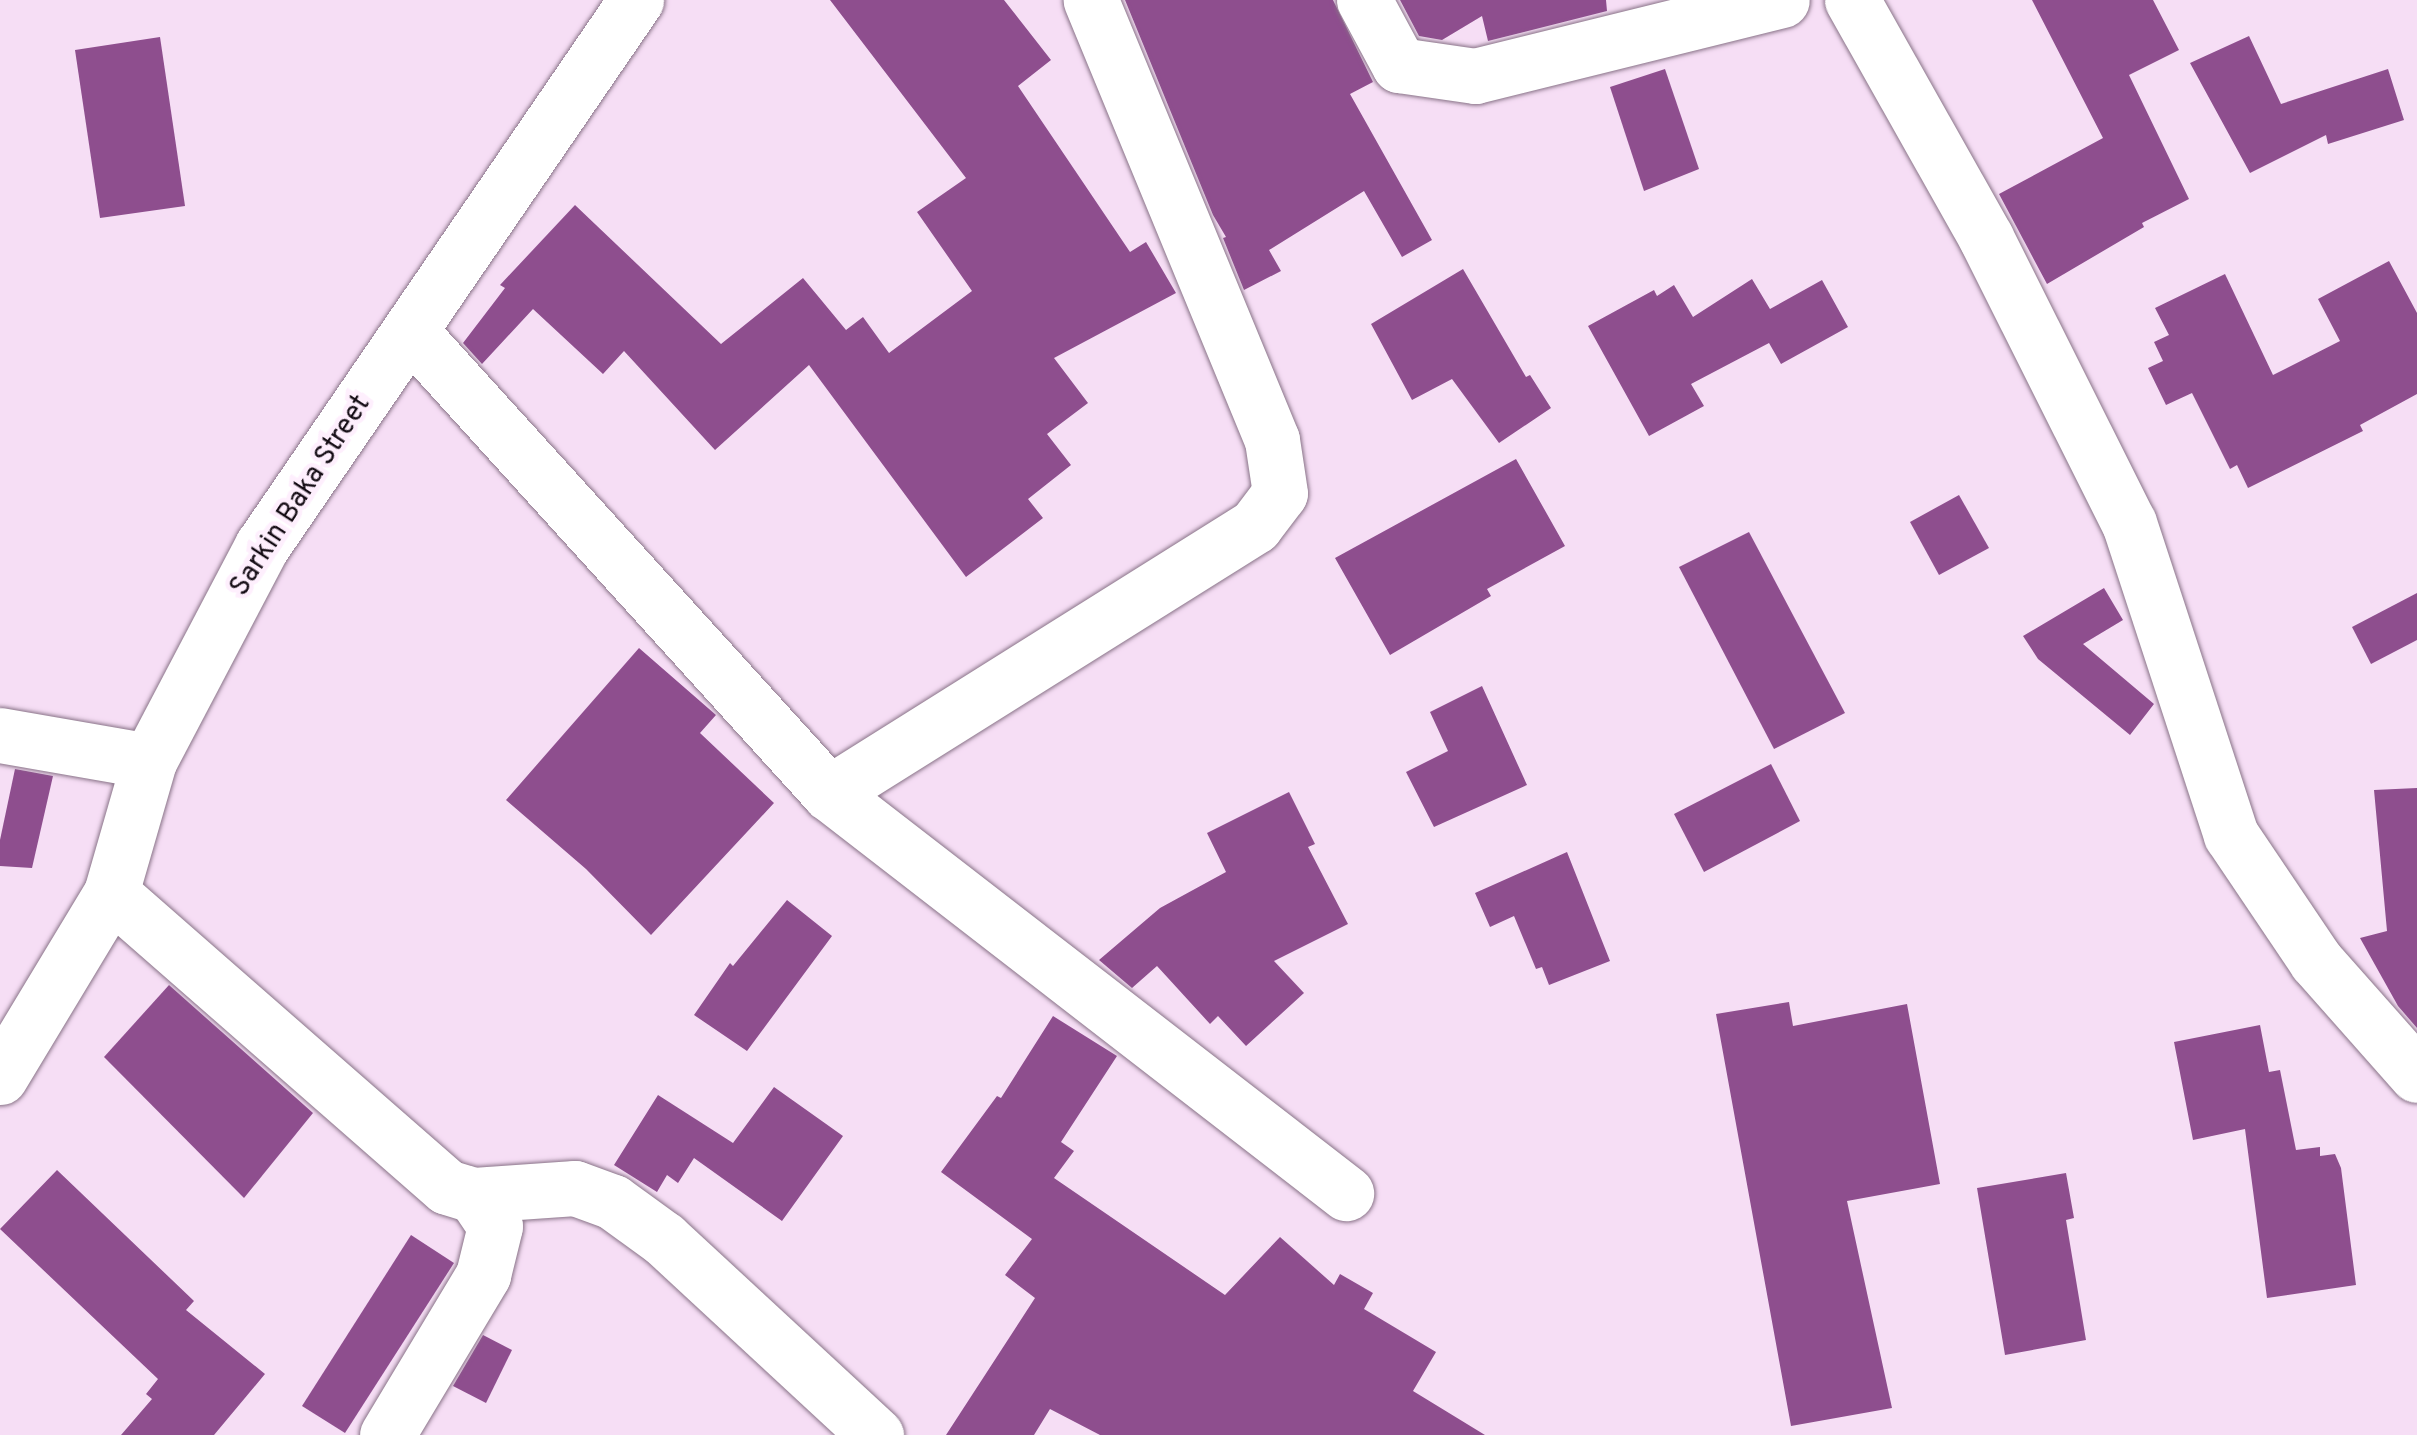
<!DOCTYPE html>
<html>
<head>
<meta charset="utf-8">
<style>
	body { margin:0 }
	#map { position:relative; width:2417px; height:1435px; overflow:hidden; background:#f6def5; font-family:Overpass,sans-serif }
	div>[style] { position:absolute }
	.building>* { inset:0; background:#8e4e8e }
	.roads { filter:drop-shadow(0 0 2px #897388) drop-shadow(0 0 2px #897388) }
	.minor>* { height:55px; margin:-27.5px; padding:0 27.5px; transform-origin:27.5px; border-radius:27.5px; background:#fff }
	span { translate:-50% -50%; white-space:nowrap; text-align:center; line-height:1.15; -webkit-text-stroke:9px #feeffd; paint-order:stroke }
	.street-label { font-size:28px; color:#150d15 }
</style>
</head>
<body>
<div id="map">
	<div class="building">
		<div style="clip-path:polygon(830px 0,1004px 0,1051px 60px,1018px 86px,1130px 252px,1146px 242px,1176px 293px,1054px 358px,1088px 403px,1047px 434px,1071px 465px,1028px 499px,1043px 518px,966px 577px,809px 365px,715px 450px,624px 351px,603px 374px,533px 309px,482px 364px,463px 343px,505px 288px,500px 285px,575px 205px,721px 344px,803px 278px,846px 330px,863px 317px,889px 353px,972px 291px,917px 212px,966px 178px)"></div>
		<div style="clip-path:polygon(1125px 0,1333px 0,1373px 82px,1350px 94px,1432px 240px,1402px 257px,1364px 191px,1269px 250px,1281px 271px,1244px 290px,1223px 238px,1226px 237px,1213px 215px)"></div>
		<div style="clip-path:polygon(1400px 0,1606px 0,1607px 11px,1488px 41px,1482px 16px,1442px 40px,1419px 36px)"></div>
		<div style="clip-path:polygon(2032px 0,2153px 0,2179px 50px,2129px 75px,2189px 199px,2142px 223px,2144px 227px,2047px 284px,1999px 194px,2103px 138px)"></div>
		<div style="clip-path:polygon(2249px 36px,2281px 104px,2388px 69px,2404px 120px,2328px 144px,2326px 135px,2250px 173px,2190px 63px)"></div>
		<div style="clip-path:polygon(160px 37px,185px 206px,100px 218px,75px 50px)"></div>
		<div style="clip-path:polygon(1665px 69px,1699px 169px,1644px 191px,1610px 87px)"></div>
		<div style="clip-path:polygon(2389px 261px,2417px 313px,2417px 394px,2360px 425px,2363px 431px,2248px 488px,2237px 465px,2230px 469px,2192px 393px,2166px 405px,2148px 368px,2163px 361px,2154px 342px,2169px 335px,2155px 308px,2225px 274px,2273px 375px,2340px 341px,2318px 299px)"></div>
		<div style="clip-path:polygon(1463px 269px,1526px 377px,1530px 375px,1551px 408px,1499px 443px,1452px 379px,1412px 400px,1371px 324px)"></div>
		<div style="clip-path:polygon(1752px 279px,1770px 309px,1822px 280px,1848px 327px,1781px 364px,1769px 343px,1691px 384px,1704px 406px,1649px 436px,1588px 326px,1654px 290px,1657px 296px,1674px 285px,1693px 317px)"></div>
		<div style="clip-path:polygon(1516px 459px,1565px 546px,1487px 589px,1491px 596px,1390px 655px,1335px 558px)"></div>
		<div style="clip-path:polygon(1959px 495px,1989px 548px,1939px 575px,1910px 522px)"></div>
		<div style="clip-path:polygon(1749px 532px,1845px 713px,1774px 749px,1679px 567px)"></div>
		<div style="clip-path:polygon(2104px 588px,2123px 620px,2083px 644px,2154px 704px,2130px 735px,2038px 659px,2023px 636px)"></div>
		<div style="clip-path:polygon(2417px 593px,2417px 640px,2371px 664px,2352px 627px)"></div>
		<div style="clip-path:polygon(639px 648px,716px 715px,700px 733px,774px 803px,651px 935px,586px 869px,506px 800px)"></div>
		<div style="clip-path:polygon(1482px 686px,1527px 785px,1434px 827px,1406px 772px,1448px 751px,1430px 712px)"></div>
		<div style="clip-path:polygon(1771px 764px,1800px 821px,1704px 872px,1674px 814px)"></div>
		<div style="clip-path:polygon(15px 769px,53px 776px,32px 868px,0 866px,0 840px)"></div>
		<div style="clip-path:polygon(2417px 788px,2417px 1028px,2398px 1006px,2360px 938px,2387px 931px,2374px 790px)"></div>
		<div style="clip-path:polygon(1289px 792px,1315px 844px,1308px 847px,1348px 924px,1274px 961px,1304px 993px,1246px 1046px,1218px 1016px,1210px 1024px,1157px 966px,1132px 988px,1099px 960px,1160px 908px,1226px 872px,1207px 833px)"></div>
		<div style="clip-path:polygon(1567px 852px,1610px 961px,1549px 985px,1542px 967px,1536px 969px,1514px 916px,1490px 927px,1475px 893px)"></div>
		<div style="clip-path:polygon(787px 900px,832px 936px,747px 1051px,694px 1015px,730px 963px,733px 966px)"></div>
		<div style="clip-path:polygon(169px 985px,313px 1113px,244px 1198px,104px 1057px)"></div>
		<div style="clip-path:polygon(1789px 1002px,1793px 1026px,1907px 1004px,1940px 1184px,1847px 1201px,1892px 1408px,1791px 1426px,1716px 1014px)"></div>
		<div style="clip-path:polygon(1053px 1016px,1117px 1056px,1061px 1142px,1074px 1151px,1054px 1178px,1225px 1295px,1280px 1237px,1334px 1285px,1340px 1274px,1373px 1293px,1364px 1309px,1436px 1352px,1413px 1391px,1485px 1435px,1100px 1435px,1050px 1409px,1034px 1435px,946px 1435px,1035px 1298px,1005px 1275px,1032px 1239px,941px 1172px,997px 1096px,1001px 1098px)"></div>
		<div style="clip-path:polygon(2260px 1025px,2269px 1072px,2280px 1070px,2296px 1150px,2320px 1147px,2320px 1156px,2335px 1154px,2341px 1168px,2356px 1285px,2267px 1298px,2245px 1129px,2193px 1140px,2174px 1042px)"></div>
		<div style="clip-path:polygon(774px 1087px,843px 1136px,782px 1221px,694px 1158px,678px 1183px,667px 1175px,657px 1192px,614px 1165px,658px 1095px,733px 1143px)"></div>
		<div style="clip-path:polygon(57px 1170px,194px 1301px,186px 1310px,265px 1374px,214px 1435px,121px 1435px,152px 1399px,146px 1394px,158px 1379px,0 1229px)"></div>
		<div style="clip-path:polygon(2066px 1173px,2074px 1218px,2066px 1220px,2086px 1340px,2005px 1355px,1977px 1188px)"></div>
		<div style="clip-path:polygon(411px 1235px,454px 1263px,345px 1433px,302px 1406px)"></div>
		<div style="clip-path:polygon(483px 1335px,512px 1350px,486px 1403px,453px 1386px)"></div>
	</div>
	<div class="roads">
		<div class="minor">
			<div style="left:1364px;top:0;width:74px;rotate:61.7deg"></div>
			<div style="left:1399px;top:65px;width:77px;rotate:8.2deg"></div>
			<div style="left:1475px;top:76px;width:316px;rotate:-13.9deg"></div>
			<div style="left:1852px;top:0;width:273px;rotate:60.6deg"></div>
			<div style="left:1986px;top:238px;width:319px;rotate:63.4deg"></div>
			<div style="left:2129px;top:523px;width:328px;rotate:71.9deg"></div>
			<div style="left:2231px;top:835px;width:152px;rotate:56deg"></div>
			<div style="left:2316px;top:961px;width:152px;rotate:48.5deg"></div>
			<div style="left:410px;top:331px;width:624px;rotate:47.79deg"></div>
			<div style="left:829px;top:793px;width:654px;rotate:37.73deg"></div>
			<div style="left:0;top:735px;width:151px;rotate:9.9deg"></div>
			<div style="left:829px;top:793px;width:503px;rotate:-32.08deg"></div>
			<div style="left:1255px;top:526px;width:41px;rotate:-52.9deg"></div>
			<div style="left:1280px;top:493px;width:54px;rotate:-98.6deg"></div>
			<div style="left:1272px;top:440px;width:476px;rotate:-112.4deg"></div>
			<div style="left:111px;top:893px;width:446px;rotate:41.2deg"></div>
			<div style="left:447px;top:1187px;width:28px;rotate:17deg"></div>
			<div style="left:474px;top:1195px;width:101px;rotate:-4deg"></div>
			<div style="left:575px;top:1188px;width:40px;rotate:20.2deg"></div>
			<div style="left:613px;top:1202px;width:63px;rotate:36deg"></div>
			<div style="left:664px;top:1239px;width:289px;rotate:42.8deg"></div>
			<div style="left:0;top:1077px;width:215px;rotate:-58.9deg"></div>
			<div style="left:111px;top:893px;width:137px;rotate:-73.9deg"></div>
			<div style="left:149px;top:761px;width:243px;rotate:-62.3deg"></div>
			<div style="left:262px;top:546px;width:662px;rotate:-55.59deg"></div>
			<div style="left:387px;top:1435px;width:187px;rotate:-59deg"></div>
			<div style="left:483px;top:1275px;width:50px;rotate:-76.2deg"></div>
			<div style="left:495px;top:1226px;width:37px;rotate:-124deg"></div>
		</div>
	</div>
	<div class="street-label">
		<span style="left:301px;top:496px;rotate:-57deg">Sarkin Baka Street</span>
	</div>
</div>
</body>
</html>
